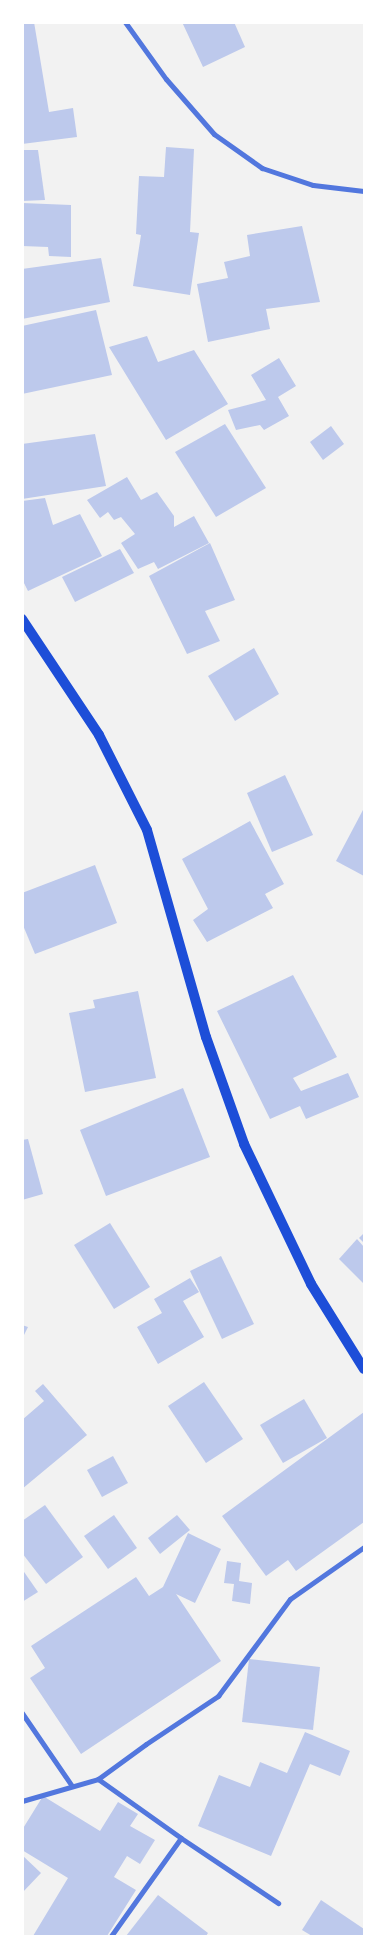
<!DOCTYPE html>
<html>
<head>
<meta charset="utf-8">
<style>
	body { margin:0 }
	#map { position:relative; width:387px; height:1959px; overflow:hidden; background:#f2f2f2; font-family:"IBM Plex Serif",serif }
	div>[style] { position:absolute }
	.building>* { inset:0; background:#bdc9ec }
	.minor>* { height:5px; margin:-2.5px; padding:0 2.5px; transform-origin:2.5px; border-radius:2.5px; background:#5277de }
	.secondary>* { height:10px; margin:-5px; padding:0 5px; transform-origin:5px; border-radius:5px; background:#1d4ed8 }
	span { translate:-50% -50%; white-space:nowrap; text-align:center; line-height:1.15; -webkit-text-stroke:4px #fff; paint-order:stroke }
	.frame { position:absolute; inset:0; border:24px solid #fff; pointer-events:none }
</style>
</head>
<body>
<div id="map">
	<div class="building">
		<div style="clip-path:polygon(22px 22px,34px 22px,49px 112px,73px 108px,77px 137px,22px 144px)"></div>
		<div style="clip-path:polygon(182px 22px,234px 22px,245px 47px,203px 67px)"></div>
		<div style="clip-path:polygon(166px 147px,194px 149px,190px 232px,199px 233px,190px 295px,133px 286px,141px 235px,136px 234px,139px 176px,164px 177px)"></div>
		<div style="clip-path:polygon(22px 150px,38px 150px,45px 200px,22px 201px)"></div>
		<div style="clip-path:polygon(22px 203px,71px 205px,71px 257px,49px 256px,48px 247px,22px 246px)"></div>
		<div style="clip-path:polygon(302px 226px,320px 302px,266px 309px,270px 329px,208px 342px,197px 284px,228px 278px,224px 262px,250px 256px,247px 235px)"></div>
		<div style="clip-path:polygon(101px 258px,110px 302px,22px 319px,22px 269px)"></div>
		<div style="clip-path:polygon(96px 310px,112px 375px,22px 394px,22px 326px)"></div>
		<div style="clip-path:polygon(147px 336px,158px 362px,194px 350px,228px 404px,166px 440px,109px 347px)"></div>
		<div style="clip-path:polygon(279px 358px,296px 386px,278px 397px,289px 416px,264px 430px,260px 425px,236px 430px,228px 410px,266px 400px,251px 375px)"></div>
		<div style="clip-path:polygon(225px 424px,266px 488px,216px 517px,175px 452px)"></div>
		<div style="clip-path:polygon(331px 426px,344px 444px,323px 460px,310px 442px)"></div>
		<div style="clip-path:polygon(95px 434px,106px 486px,22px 499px,22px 444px)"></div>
		<div style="clip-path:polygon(127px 477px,141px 500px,157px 492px,174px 516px,174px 527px,194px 516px,209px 543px,158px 569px,154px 562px,138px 569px,121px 543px,135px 534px,121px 517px,114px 520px,108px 512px,100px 518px,87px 500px)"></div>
		<div style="clip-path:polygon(45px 498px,53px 525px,80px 514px,102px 556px,28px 591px,22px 579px,22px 501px)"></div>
		<div style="clip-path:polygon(210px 543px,235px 600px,205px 611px,220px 641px,187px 654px,149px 576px)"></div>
		<div style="clip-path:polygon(120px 549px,134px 573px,75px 602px,62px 577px)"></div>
		<div style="clip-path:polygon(254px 648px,279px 694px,235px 721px,208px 676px)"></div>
		<div style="clip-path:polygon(285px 775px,313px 835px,272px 852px,247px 793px)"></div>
		<div style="clip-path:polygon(364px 808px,364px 876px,336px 861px)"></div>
		<div style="clip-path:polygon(250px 821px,284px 884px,265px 894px,273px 908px,207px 942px,193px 920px,208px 909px,182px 859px)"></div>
		<div style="clip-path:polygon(95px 865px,117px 923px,35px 954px,22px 923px,22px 893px)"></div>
		<div style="clip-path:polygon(293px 975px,337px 1057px,293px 1078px,301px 1091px,348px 1073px,359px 1097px,306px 1119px,300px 1106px,270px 1119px,217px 1011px)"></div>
		<div style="clip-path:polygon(138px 991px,156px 1078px,85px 1092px,69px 1013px,95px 1008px,93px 1000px)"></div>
		<div style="clip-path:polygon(183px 1088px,210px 1157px,106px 1196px,80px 1130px)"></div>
		<div style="clip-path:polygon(28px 1139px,43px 1194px,22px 1200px,22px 1140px)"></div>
		<div style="clip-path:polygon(110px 1223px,150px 1287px,114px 1309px,74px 1245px)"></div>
		<div style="clip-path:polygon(364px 1233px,364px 1243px,359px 1238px)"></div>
		<div style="clip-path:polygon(357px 1239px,364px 1247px,364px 1284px,339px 1259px)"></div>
		<div style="clip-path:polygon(221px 1256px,254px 1324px,222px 1339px,190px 1271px)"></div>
		<div style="clip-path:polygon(190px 1278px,199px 1292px,183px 1301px,204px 1337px,158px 1364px,137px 1327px,162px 1313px,154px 1299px)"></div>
		<div style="clip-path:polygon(22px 1325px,28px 1327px,22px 1339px)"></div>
		<div style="clip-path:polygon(204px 1382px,243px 1439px,206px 1463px,168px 1406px)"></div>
		<div style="clip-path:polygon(43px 1384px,87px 1435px,22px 1489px,22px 1420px,44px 1401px,35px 1391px)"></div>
		<div style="clip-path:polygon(304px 1399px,327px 1438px,283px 1463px,260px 1425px)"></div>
		<div style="clip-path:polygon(364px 1412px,364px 1522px,296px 1571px,288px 1560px,266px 1576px,222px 1516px)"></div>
		<div style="clip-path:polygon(113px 1456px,128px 1483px,102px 1497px,87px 1470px)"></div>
		<div style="clip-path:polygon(45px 1505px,83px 1557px,46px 1584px,22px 1553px,22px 1521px)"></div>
		<div style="clip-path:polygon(114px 1515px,137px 1548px,108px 1569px,84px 1536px)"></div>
		<div style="clip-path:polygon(177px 1515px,190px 1530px,160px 1554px,148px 1538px)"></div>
		<div style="clip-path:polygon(188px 1533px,221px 1549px,195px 1603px,176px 1594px,221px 1661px,81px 1754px,30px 1678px,45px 1668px,31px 1646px,136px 1577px,149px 1596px,163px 1587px)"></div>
		<div style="clip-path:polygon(227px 1561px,241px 1563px,239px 1581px,252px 1583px,250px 1604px,232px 1601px,234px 1584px,224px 1583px)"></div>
		<div style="clip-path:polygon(22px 1569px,38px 1592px,22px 1602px)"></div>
		<div style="clip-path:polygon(249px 1659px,320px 1667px,313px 1730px,242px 1722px)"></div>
		<div style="clip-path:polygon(305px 1732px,350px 1751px,340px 1776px,310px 1764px,271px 1856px,198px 1826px,219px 1775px,250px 1787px,260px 1762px,287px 1773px)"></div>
		<div style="clip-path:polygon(43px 1796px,100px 1831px,118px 1802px,138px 1814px,130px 1826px,155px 1840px,140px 1864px,127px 1856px,114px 1877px,136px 1890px,107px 1936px,33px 1936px,68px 1878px,22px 1850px,22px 1830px)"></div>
		<div style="clip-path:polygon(22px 1855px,41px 1873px,22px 1893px)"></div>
		<div style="clip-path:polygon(158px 1895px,208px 1933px,206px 1936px,126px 1936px)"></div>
		<div style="clip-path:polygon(321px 1900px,364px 1929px,364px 1936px,312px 1936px,302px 1930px)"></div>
	</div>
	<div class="minor">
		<div style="left:125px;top:22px;width:70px;rotate:54.3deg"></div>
		<div style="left:166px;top:79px;width:73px;rotate:48.9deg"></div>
		<div style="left:214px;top:134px;width:59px;rotate:35.3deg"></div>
		<div style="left:262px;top:168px;width:54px;rotate:18.4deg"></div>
		<div style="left:313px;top:185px;width:51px;rotate:6.7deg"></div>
		<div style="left:22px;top:1713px;width:88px;rotate:55.6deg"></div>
		<div style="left:98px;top:1779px;width:102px;rotate:35.4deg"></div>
		<div style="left:181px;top:1838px;width:117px;rotate:33.8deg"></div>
		<div style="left:22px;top:1801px;width:79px;rotate:-16.1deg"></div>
		<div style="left:98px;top:1779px;width:59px;rotate:-36.1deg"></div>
		<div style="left:146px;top:1744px;width:87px;rotate:-33.7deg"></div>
		<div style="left:218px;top:1696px;width:121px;rotate:-53.4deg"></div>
		<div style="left:290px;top:1599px;width:90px;rotate:-35.1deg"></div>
		<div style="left:111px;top:1936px;width:120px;rotate:-54.5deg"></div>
	</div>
	<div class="secondary">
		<div style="left:22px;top:619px;width:139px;rotate:56.4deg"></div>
		<div style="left:99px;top:735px;width:106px;rotate:63.2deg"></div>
		<div style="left:147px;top:830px;width:215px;rotate:74.1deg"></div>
		<div style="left:206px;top:1037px;width:114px;rotate:70.4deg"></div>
		<div style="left:244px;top:1144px;width:155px;rotate:64.4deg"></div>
		<div style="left:311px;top:1284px;width:100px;rotate:58.1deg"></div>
	</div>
	<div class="frame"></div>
</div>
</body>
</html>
